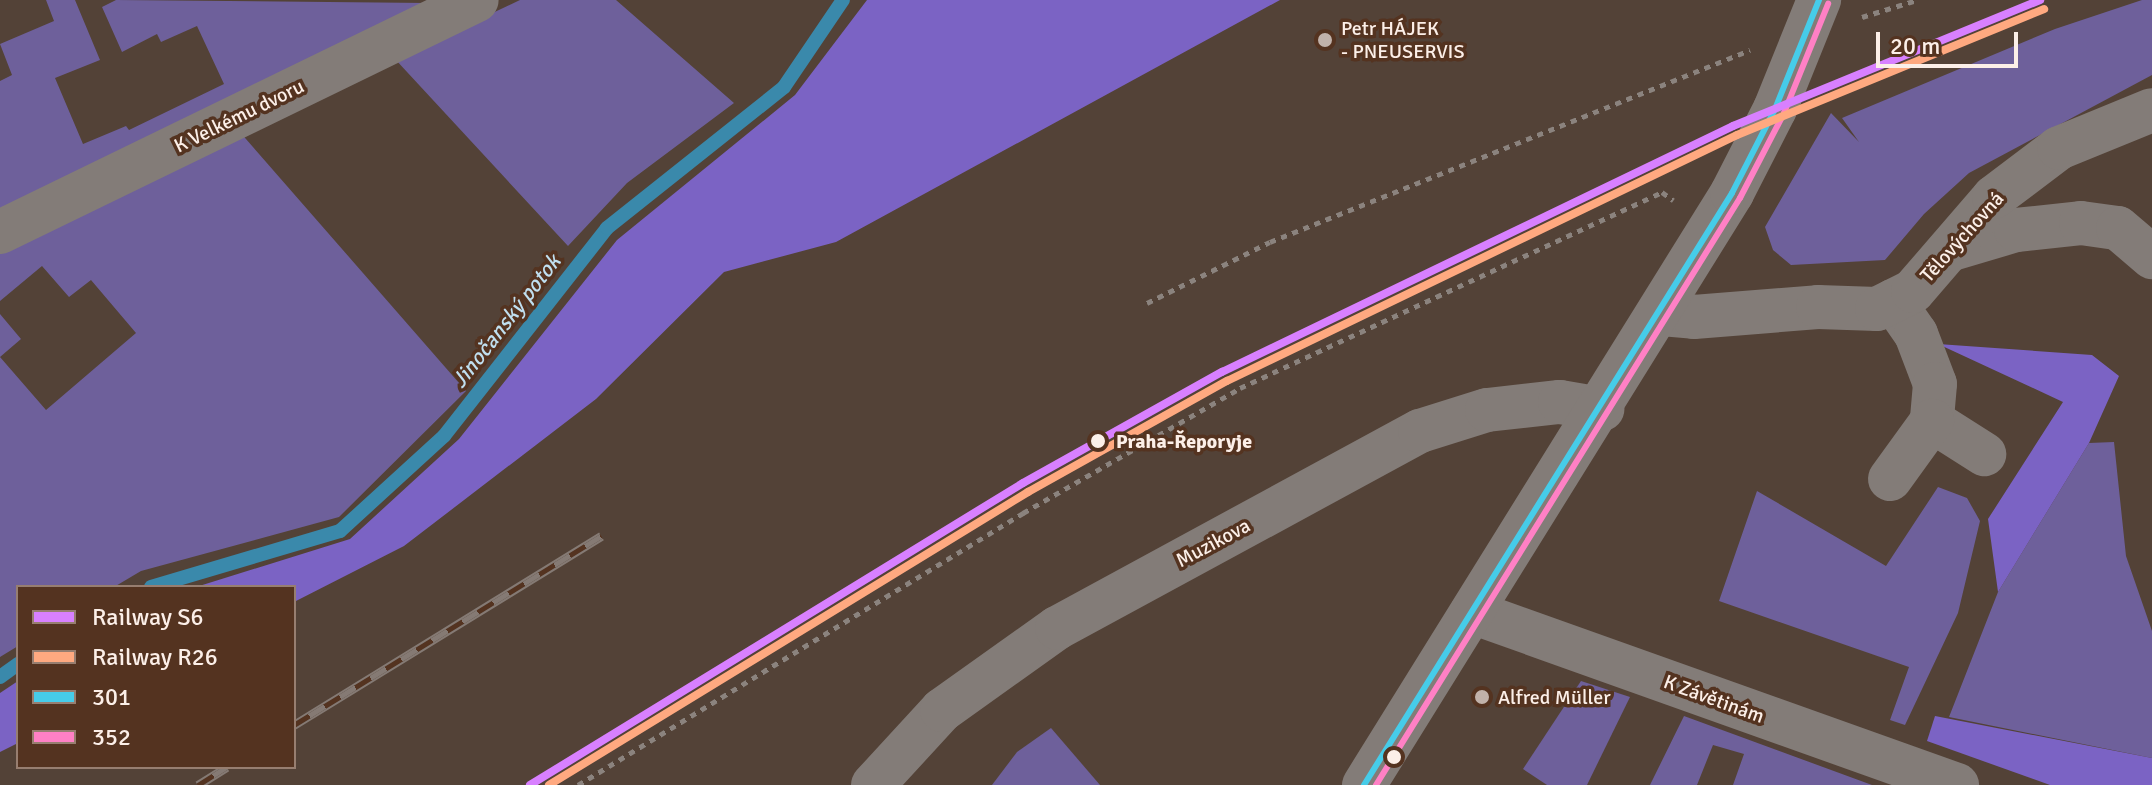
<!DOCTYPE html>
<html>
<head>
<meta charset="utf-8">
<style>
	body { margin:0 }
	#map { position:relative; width:2152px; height:785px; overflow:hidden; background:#534237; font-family:Signika,sans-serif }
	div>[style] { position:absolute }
	.green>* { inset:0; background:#6e609b }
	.forest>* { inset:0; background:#7b63c4 }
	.stream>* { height:14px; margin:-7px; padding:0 7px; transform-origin:7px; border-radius:7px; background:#3a89ab }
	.path>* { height:5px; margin-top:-2.5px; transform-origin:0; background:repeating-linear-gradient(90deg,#8b837e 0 6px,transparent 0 12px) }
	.minor>* { height:44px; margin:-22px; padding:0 22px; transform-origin:22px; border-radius:22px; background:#837c78 }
	.rail>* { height:9px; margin-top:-4.5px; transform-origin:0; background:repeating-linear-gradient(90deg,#543320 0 18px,#857a74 0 36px); box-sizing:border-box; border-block:2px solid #857a74 }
	.bus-1>* { height:6px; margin:-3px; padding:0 3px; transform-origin:3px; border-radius:3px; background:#46cce9 }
	.bus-2>* { height:6px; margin:-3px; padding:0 3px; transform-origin:3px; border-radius:3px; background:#ff80c5 }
	.rail-1>* { height:8px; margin:-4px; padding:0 4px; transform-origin:4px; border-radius:4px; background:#d880ff }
	.rail-2>* { height:8px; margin:-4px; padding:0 4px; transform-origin:4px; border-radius:4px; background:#ffa980 }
	.dots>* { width:22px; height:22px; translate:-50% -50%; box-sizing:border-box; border:4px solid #543320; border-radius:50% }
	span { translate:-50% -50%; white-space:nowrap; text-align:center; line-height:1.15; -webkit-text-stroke:7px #543320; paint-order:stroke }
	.poi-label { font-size:20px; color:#fcefe8 }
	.left { translate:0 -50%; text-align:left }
	.street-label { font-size:20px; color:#fcefe8 }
	.stop-label { font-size:20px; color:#fcefe8; font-weight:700 }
	.water-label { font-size:22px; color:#c0dfef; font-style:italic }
	.legend { position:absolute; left:16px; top:585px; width:280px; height:184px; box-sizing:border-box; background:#543320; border:2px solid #977e70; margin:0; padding:10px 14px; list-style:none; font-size:24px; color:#fcefe8 }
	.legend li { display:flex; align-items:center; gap:16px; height:40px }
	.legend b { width:40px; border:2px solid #977e70 }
	.scale { position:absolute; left:1876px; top:32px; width:142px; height:36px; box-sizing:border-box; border:4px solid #fcefe8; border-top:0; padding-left:10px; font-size:24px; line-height:28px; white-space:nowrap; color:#fcefe8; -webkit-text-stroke:6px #543320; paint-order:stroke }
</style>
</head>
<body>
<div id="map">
	<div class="green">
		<div style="clip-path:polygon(46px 0,75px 0,100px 60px,55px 78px,83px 144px,126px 126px,129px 130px,224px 84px,197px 26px,161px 42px,157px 34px,122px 52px,102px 7px,116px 0,427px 3px,0 214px,0 81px,12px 75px,0 44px,54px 21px)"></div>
		<div style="clip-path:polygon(520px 0,616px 0,734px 103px,627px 183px,568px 246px,395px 59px)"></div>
		<div style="clip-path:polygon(2142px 0,2152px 0,2152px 75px,1969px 173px,1924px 214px,1885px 260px,1791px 265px,1773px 250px,1765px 227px,1831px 113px,1859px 142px,1842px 118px,2055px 29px)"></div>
		<div style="clip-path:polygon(239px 131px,466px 391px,339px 517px,141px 571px,114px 587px,18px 587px,18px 646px,0 657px,0 314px,21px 339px,0 357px,46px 410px,136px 333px,91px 280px,69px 297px,42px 266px,0 301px,0 251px)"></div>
		<div style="clip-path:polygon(2114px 442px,2126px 556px,2152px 631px,2152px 758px,1949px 717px,1998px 592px,2089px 443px)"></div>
		<div style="clip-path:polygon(1938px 487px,1967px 498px,1980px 521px,1958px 613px,1905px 725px,1890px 720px,1909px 667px,1719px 601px,1757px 491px,1886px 566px)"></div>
		<div style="clip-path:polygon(1581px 681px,1630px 697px,1587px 785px,1547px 785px,1523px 769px)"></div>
		<div style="clip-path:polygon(1684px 716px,1872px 785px,1733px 785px,1744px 754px,1713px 745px,1697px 785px,1650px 785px)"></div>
		<div style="clip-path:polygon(1051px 728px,1100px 785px,992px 785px,1017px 752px)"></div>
	</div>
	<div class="forest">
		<div style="clip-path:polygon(867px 0,1280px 0,836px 242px,724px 272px,596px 399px,404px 546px,294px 602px,294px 587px,196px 587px,350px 539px,459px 439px,617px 240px,795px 95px)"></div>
		<div style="clip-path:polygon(1938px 344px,2092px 355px,2119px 376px,2089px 443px,1998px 592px,1988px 519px,2063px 402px)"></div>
		<div style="clip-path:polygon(18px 681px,18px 743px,0 752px,0 693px)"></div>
		<div style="clip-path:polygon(1935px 716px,2152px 758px,2152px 785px,2050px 785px,1927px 741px)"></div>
	</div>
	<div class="stream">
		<div style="left:151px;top:587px;width:197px;rotate:-16.5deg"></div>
		<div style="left:340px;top:531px;width:141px;rotate:-42.4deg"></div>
		<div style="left:444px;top:436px;width:264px;rotate:-51.9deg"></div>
		<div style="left:607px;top:228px;width:226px;rotate:-38.5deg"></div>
		<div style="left:784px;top:87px;width:105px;rotate:-55.9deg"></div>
		<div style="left:0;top:677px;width:22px;rotate:-36deg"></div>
	</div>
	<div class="path">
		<div style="left:1862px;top:17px;width:58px;rotate:-17.2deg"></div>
		<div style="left:1147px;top:303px;width:137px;rotate:-26.4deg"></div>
		<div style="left:1270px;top:242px;width:517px;rotate:-21.8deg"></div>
		<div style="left:578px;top:785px;width:522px;rotate:-31.43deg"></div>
		<div style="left:1023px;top:513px;width:250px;rotate:-29.9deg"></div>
		<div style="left:1240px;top:388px;width:465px;rotate:-24.9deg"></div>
		<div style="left:1662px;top:192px;width:14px;rotate:36deg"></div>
	</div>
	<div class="minor">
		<div style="left:0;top:232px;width:530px;rotate:-25.94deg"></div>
		<div style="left:1949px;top:250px;width:70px;rotate:-16.6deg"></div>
		<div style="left:2016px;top:230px;width:65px;rotate:-6.1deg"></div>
		<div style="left:2081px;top:223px;width:37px;rotate:8deg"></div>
		<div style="left:2118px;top:228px;width:45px;rotate:40.5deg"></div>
		<div style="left:1893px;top:301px;width:40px;rotate:55.1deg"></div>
		<div style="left:1916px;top:334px;width:53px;rotate:69.2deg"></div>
		<div style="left:1935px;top:384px;width:37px;rotate:95deg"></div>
		<div style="left:1932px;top:421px;width:62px;rotate:32.4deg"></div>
		<div style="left:1662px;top:314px;width:32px;rotate:5deg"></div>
		<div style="left:1694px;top:317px;width:124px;rotate:-4.6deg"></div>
		<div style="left:1818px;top:307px;width:59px;rotate:1.9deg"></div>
		<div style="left:1877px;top:309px;width:40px;rotate:-26.6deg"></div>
		<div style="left:1913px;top:291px;width:124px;rotate:-49.2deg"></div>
		<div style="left:1994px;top:197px;width:81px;rotate:-37deg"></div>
		<div style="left:2059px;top:148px;width:100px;rotate:-22.2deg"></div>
		<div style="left:1890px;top:479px;width:72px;rotate:-54.1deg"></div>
		<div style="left:1472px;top:612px;width:515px;rotate:19.63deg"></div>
		<div style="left:873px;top:785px;width:102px;rotate:-47.4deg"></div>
		<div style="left:942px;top:710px;width:141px;rotate:-35.5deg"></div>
		<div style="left:1057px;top:628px;width:413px;rotate:-28.5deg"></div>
		<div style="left:1420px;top:431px;width:70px;rotate:-17.4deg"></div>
		<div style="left:1487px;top:410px;width:73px;rotate:-6.3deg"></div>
		<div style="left:1560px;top:402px;width:43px;rotate:9.5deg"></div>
		<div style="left:1364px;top:785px;width:697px;rotate:-58.13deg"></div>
		<div style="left:1732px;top:193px;width:94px;rotate:-62.9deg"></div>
		<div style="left:1775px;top:109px;width:118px;rotate:-68deg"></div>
	</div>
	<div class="rail">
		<div style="left:294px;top:725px;width:361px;rotate:-31.6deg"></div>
		<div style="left:198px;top:785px;width:34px;rotate:-32deg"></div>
	</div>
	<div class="bus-1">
		<div style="left:1364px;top:785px;width:697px;rotate:-58.13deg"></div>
		<div style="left:1732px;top:193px;width:94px;rotate:-62.9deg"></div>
		<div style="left:1775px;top:109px;width:118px;rotate:-68deg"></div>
	</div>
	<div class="bus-2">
		<div style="left:1376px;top:785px;width:691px;rotate:-58.2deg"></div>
		<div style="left:1740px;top:198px;width:96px;rotate:-62.6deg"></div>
		<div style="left:1784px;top:113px;width:118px;rotate:-68deg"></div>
	</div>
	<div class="rail-1">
		<div style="left:530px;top:785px;width:578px;rotate:-31.49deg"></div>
		<div style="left:1023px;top:483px;width:228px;rotate:-29.2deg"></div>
		<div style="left:1222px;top:372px;width:567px;rotate:-25.71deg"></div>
		<div style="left:1733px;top:126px;width:332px;rotate:-22.3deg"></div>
	</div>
	<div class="rail-2">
		<div style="left:549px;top:785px;width:562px;rotate:-31.45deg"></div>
		<div style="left:1028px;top:492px;width:228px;rotate:-29.2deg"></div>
		<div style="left:1227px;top:381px;width:566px;rotate:-25.75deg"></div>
		<div style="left:1737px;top:135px;width:332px;rotate:-22.3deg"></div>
	</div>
	<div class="dots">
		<div style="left:1325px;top:40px;background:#c1b2aa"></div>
		<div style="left:1098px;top:441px;background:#fcefe8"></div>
		<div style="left:1482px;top:697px;background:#c1b2aa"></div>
		<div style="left:1394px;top:757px;background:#fcefe8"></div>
	</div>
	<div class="poi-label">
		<span class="left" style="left:1341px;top:40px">Petr HÁJEK<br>- PNEUSERVIS</span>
		<span class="left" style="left:1498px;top:697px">Alfred Müller</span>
	</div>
	<div class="street-label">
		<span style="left:239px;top:116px;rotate:-26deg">K Velkému dvoru</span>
		<span style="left:1962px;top:237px;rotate:-48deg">Tělovýchovná</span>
		<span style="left:1213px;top:543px;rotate:-28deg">Muzikova</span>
		<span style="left:1714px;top:699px;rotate:20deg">K Závětinám</span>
	</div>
	<div class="stop-label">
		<span class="left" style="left:1116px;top:441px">Praha-Řeporyje</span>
	</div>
	<div class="water-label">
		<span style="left:506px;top:321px;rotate:-52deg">Jinočanský potok</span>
	</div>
	<ul class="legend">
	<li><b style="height:10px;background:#d880ff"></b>Railway S6</li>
	<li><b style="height:10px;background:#ffa980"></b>Railway R26</li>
	<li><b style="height:10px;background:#46cce9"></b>301</li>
	<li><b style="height:10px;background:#ff80c5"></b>352</li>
	</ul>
	<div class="scale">20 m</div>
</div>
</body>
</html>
